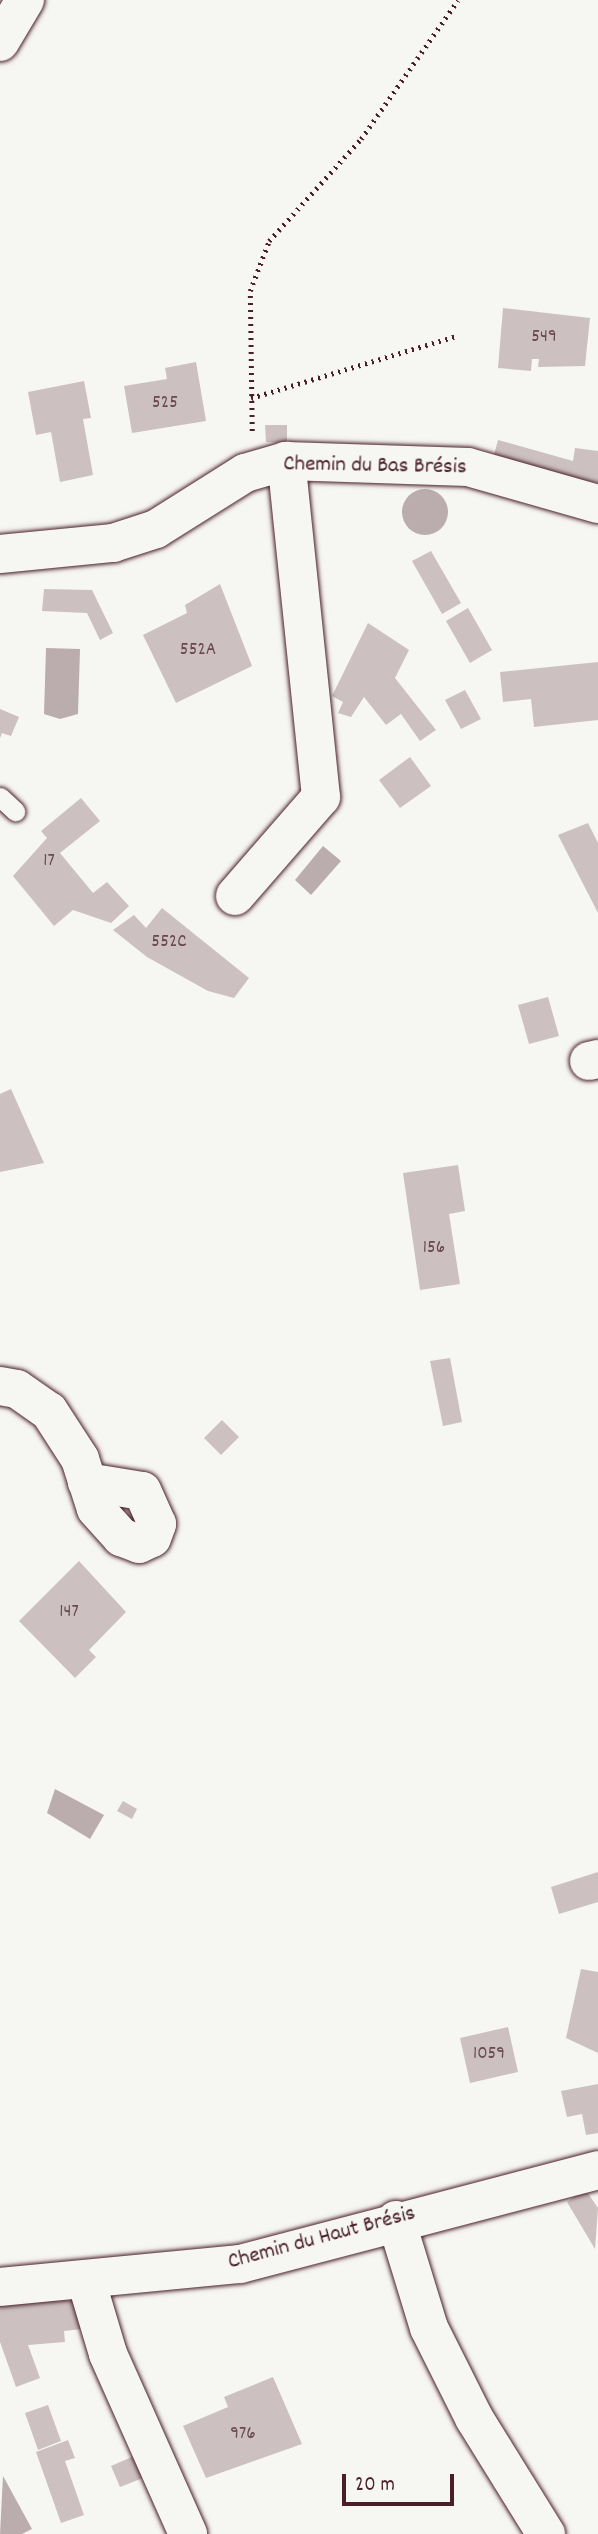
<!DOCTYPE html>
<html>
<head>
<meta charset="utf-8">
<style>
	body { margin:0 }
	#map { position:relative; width:598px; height:2534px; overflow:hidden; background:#f6f6f2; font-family:Dekko,sans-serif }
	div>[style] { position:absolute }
	.water>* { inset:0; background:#bbadae }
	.round { border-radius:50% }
	.building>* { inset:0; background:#ccc1c0 }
	.path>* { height:4.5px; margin-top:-2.25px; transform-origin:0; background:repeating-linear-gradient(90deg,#4a1f2b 0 2px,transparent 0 7px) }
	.roads { filter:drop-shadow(0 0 2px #4a1f2b) drop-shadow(0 0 2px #4a1f2b) }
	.service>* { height:19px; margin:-9.5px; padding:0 9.5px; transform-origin:9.5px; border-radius:9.5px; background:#f6f6f2 }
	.minor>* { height:38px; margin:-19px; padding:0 19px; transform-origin:19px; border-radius:19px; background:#f6f6f2 }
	span { translate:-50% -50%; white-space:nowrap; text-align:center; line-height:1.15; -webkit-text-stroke:5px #f6f6f2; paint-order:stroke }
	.number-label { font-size:19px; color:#6a4850 }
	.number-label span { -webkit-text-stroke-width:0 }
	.street-label { font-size:23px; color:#4a1f2b }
	.scale { position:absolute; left:342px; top:2474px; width:112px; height:32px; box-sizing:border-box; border:4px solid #4a1f2b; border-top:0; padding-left:9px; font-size:21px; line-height:24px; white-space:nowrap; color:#4a1f2b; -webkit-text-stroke:5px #f6f6f2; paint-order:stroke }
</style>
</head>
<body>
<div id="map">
	<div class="water">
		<div class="round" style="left:402px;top:489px;width:46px;height:46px"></div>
		<div style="clip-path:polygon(46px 648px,80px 649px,78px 714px,60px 719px,44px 714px)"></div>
		<div style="clip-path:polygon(323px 846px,341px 861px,311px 895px,295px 880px)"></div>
		<div style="clip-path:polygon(55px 1789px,104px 1815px,90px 1839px,47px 1813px)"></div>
		<div style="clip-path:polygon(3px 2476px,32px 2529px,22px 2534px,0 2534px)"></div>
	</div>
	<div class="building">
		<div style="clip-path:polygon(503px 308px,590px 318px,585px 366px,538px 367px,539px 359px,532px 359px,531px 371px,498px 368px)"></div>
		<div style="clip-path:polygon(196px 362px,206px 421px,132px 433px,124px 386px,167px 379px,165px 368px)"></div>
		<div style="clip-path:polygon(84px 381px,91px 418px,83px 419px,93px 475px,60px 482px,51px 432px,36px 435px,28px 392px)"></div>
		<div style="clip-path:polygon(265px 425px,287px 425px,287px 443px,266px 442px)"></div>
		<div style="clip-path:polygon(498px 440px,573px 461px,575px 448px,598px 451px,598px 483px,492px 462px)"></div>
		<div style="clip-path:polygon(431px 551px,461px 603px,442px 614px,412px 561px)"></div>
		<div style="clip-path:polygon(220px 584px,252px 666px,176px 703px,143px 635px,187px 613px,185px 605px)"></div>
		<div style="clip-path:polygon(44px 589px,92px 590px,113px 633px,100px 640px,87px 613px,42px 611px)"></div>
		<div style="clip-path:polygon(468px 608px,492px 650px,470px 663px,446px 621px)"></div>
		<div style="clip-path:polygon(368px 623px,409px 650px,395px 678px,436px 730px,420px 741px,401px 714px,386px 725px,364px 697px,351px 717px,338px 713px,343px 702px,332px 696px)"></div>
		<div style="clip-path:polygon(598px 662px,598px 720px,534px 727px,531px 699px,503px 702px,500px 672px)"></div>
		<div style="clip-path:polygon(465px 690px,481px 719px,461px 729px,445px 700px)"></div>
		<div style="clip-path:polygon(0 709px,19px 717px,11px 736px,2px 733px,0 738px)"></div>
		<div style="clip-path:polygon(410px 757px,431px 786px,400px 808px,379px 780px)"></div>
		<div style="clip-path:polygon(81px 798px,100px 821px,60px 853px,93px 893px,107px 882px,129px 906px,111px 923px,73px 910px,54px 926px,13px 876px,47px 838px,41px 831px)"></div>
		<div style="clip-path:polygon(588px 823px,598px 843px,598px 913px,558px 835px)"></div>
		<div style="clip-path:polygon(162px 908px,249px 978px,234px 998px,208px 991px,147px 957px,113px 930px,134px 915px,146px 928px)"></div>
		<div style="clip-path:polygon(548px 997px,559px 1036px,529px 1044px,518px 1005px)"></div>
		<div style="clip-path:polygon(11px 1089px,44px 1163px,0 1172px,0 1094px)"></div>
		<div style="clip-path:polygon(458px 1165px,465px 1211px,449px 1214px,460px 1284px,420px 1290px,403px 1173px)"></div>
		<div style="clip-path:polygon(450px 1358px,462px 1422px,443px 1426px,430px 1361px)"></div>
		<div style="clip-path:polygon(222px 1420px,239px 1437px,221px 1455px,204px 1438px)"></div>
		<div style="clip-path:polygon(79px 1561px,126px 1612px,89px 1650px,96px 1657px,75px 1678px,19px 1621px)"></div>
		<div style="clip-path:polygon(123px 1801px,137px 1809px,132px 1819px,117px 1811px)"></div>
		<div style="clip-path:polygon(598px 1872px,598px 1902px,559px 1914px,551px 1887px)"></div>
		<div style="clip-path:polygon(581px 1969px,598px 1972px,598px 2053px,566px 2038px)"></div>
		<div style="clip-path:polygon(508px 2027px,518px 2072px,470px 2083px,460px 2038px)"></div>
		<div style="clip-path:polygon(598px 2084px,598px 2133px,586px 2135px,582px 2114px,567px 2117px,561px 2091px)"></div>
		<div style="clip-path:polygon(585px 2189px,598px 2208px,595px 2249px,567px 2202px)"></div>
		<div style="clip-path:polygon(63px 2300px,79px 2302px,82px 2329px,64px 2331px,65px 2342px,28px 2345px,40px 2378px,16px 2387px,0 2342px,0 2306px)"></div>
		<div style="clip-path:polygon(273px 2377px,302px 2444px,206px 2478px,183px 2426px,228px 2407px,224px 2397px)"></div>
		<div style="clip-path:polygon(48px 2405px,61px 2441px,38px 2450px,25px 2413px)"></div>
		<div style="clip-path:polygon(68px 2440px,75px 2458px,65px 2461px,84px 2515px,61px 2523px,36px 2452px)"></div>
		<div style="clip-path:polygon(134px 2456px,143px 2478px,120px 2487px,111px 2466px)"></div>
	</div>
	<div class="path">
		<div style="left:251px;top:398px;width:214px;rotate:-16.8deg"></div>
		<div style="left:252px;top:431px;width:140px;rotate:-90.8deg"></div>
		<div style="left:250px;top:291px;width:53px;rotate:-69.2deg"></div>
		<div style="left:269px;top:241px;width:137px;rotate:-48deg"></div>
		<div style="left:361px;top:139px;width:169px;rotate:-55.1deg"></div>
	</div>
	<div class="roads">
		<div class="service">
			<div style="left:0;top:797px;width:21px;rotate:43deg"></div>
		</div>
		<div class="minor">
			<div style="left:0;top:42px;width:49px;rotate:-59.2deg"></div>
			<div style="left:0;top:554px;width:114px;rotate:-5.6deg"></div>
			<div style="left:113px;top:543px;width:45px;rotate:-18deg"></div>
			<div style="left:156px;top:529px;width:105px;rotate:-32.2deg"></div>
			<div style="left:245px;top:473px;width:43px;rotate:-16.3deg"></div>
			<div style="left:286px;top:461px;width:182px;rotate:1.9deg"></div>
			<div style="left:468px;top:467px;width:135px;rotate:15.9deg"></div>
			<div style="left:235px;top:896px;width:131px;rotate:-49deg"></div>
			<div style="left:321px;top:797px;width:338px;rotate:-95.9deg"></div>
			<div style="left:589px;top:1061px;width:9px;rotate:-13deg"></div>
			<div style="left:0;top:1386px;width:17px;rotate:10deg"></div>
			<div style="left:17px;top:1389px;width:39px;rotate:35deg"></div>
			<div style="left:49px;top:1411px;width:57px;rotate:57.1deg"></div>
			<div style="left:80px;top:1459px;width:52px;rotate:72.3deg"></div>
			<div style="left:96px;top:1509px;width:38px;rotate:48deg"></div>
			<div style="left:121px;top:1537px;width:19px;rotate:21deg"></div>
			<div style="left:139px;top:1544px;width:14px;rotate:-25deg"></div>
			<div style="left:152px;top:1538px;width:15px;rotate:-70deg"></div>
			<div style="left:157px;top:1524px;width:36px;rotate:-114deg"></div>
			<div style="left:142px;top:1491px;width:56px;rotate:-170.7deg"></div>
			<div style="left:396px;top:2220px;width:113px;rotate:73deg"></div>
			<div style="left:429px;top:2328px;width:101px;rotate:63.4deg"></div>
			<div style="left:474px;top:2418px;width:137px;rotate:58.2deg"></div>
			<div style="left:86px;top:2280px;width:77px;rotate:73.4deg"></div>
			<div style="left:108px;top:2354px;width:197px;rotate:66deg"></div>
			<div style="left:0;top:2287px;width:241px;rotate:-5.5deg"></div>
			<div style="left:240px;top:2264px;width:370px;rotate:-14.7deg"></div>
		</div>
	</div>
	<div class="number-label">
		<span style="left:544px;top:338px">549</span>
		<span style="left:165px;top:404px">525</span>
		<span style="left:198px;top:651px">552A</span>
		<span style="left:49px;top:862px">17</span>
		<span style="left:169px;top:943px">552C</span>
		<span style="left:434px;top:1249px">156</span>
		<span style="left:69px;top:1613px">147</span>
		<span style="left:489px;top:2055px">1059</span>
		<span style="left:243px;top:2435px">976</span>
	</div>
	<div class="street-label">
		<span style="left:375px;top:467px;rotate:1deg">Chemin du Bas Brésis</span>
		<span style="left:322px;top:2239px;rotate:-15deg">Chemin du Haut Brésis</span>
	</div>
	<div class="scale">20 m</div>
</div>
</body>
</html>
